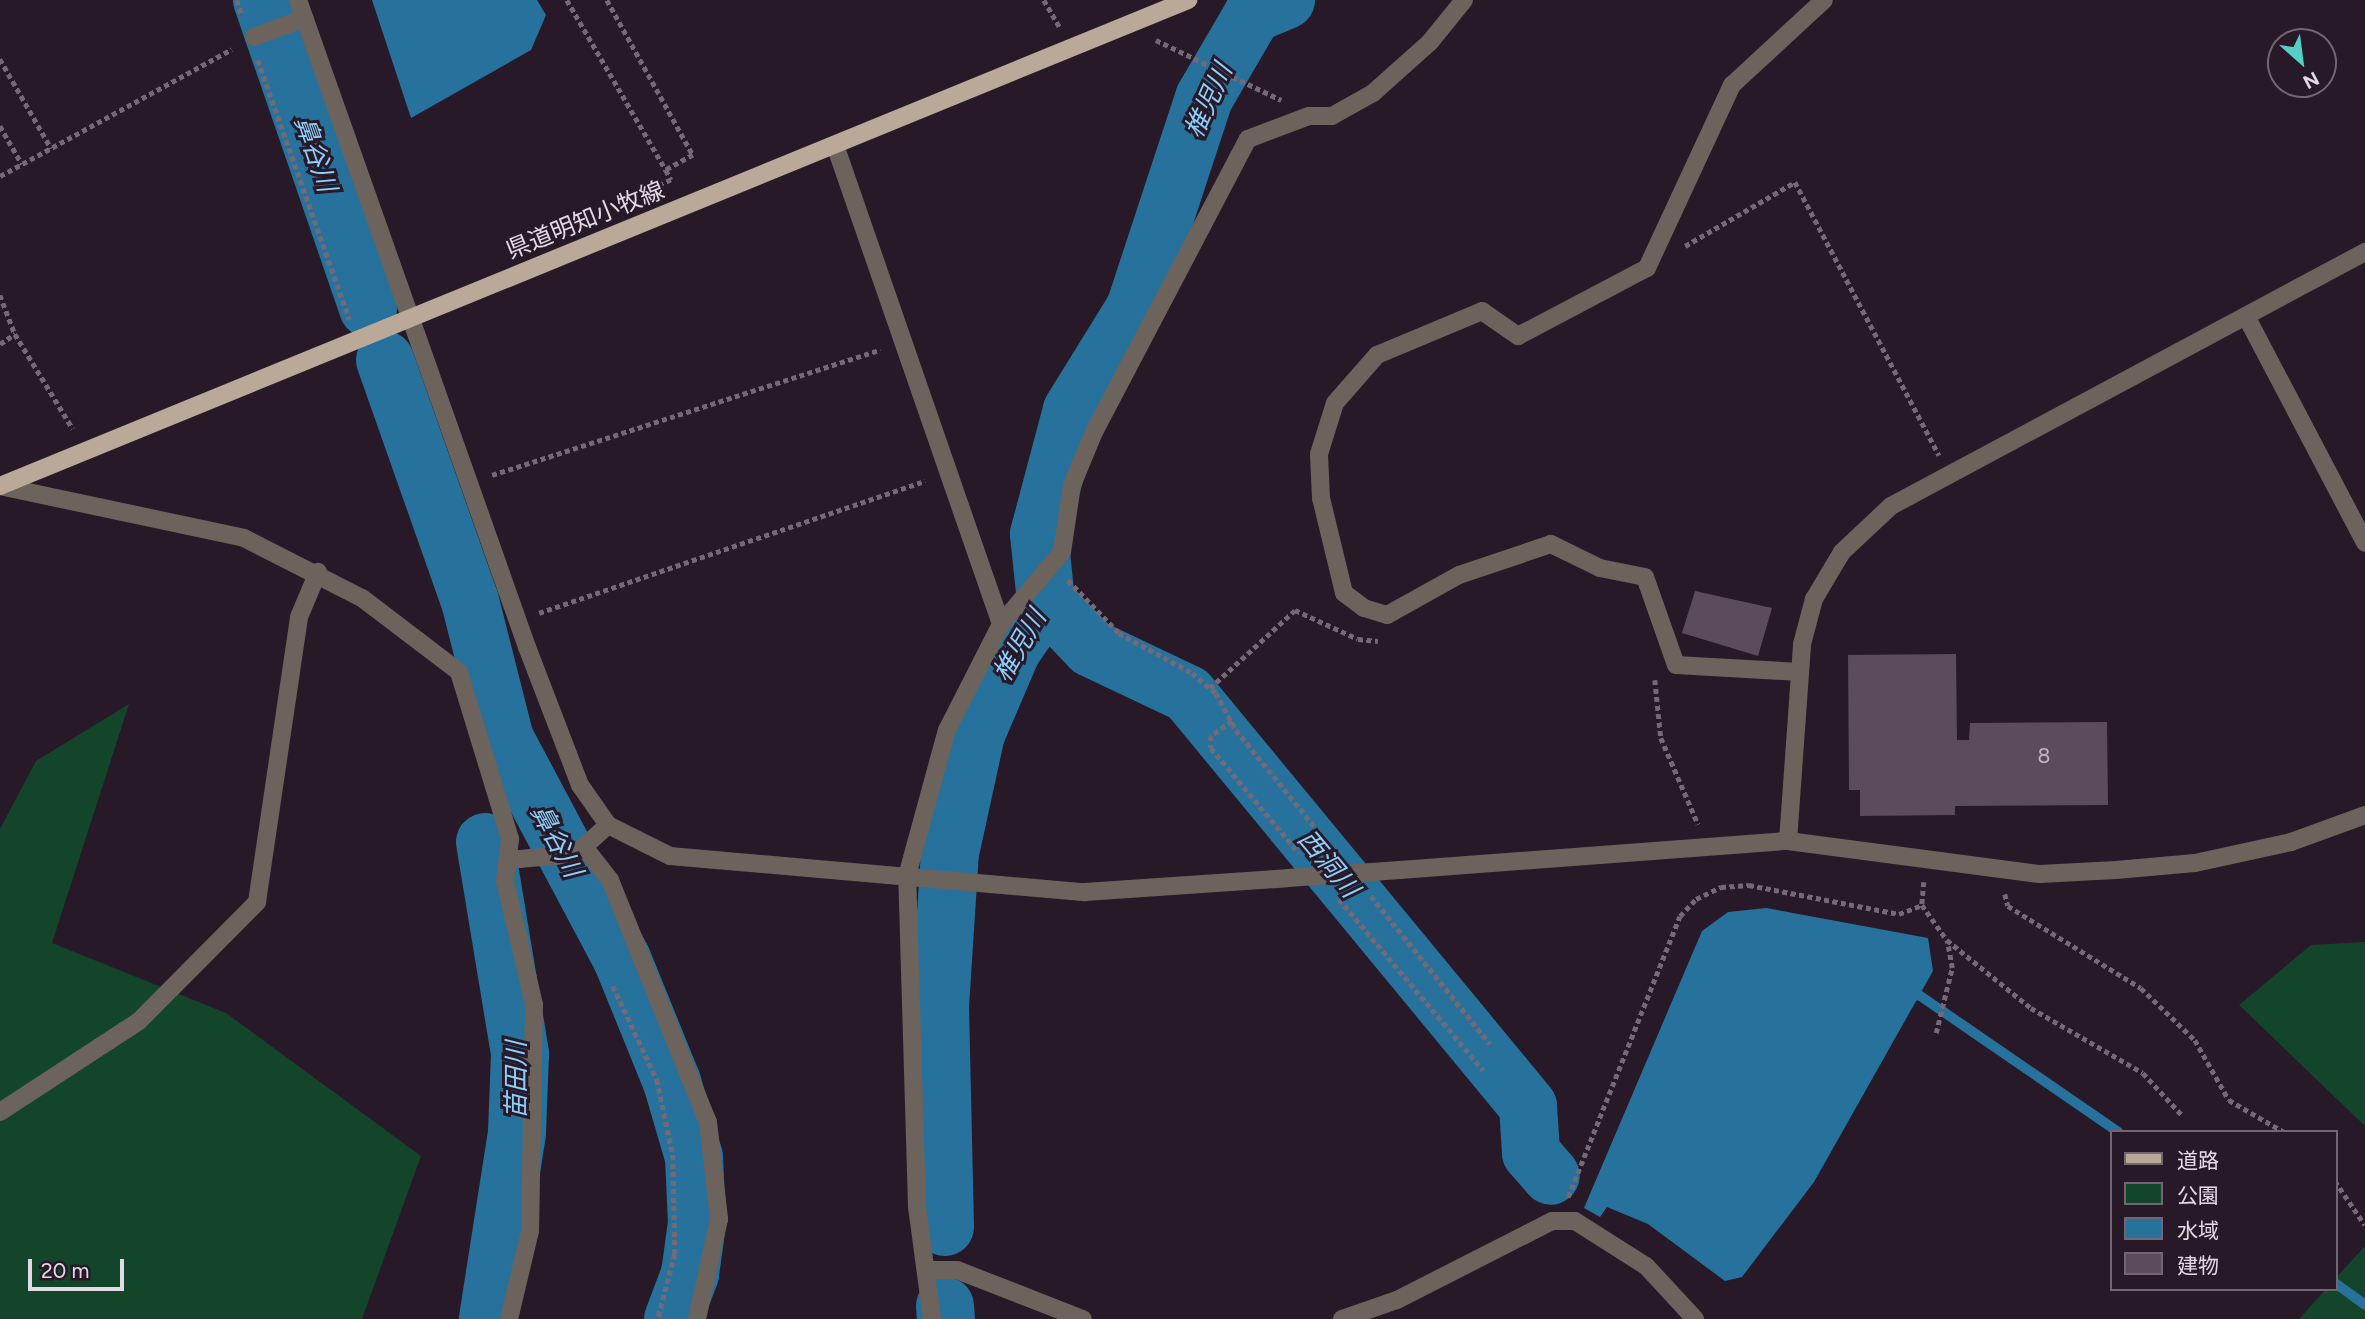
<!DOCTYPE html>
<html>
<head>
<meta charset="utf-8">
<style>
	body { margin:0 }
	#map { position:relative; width:2365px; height:1319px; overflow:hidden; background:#271927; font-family:Figtree,"Noto Sans JP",sans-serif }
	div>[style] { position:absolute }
	.green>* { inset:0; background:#13452b }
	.water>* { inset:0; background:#27729d }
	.stream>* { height:10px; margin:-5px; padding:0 5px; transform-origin:5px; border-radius:5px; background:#27729d }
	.river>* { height:58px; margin:-29px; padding:0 29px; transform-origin:29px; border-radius:29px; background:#27729d }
	.building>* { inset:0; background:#5c4b5b }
	.path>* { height:4.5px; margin-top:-2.25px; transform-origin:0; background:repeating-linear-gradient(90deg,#756975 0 5px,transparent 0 8.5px) }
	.minor>* { height:18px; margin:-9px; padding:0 9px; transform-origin:9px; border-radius:9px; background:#6b635c }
	.major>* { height:18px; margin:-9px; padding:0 9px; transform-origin:9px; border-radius:9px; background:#baa999 }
	.minor-bridge>* { height:18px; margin:-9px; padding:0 9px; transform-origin:9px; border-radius:9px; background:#6b635c }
	span { translate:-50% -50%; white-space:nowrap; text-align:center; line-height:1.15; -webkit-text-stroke:6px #271927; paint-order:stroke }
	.number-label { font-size:21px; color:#c2b6c2 }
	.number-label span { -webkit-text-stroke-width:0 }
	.street-label { font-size:24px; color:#e4dae4 }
	.water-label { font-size:26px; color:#8ccffb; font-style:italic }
	.legend { position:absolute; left:2110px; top:1130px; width:228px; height:161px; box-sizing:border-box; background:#271927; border:2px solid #736673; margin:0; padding:9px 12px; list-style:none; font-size:21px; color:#e4dae4 }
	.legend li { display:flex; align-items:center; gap:14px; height:35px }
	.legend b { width:35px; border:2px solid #736673 }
	.north { position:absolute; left:2267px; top:28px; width:70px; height:70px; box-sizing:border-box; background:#271927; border:2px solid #736673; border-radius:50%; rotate:152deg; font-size:19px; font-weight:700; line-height:28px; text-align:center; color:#e4dae4 }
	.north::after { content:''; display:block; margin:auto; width:24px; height:32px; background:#55cec5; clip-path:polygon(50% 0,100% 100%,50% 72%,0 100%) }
	.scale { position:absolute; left:28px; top:1259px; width:96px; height:32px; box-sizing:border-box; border:4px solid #e4dae4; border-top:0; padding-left:9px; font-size:21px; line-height:24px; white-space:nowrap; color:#e4dae4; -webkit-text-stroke:5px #271927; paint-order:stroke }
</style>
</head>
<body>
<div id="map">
	<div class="green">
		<div style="clip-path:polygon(129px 704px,52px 943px,226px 1013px,421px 1156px,362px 1319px,0 1319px,0 829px,36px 761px)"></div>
		<div style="clip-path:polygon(2365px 942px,2365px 1126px,2239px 1005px,2311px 945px)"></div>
		<div style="clip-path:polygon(2365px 1246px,2365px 1319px,2299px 1319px,2326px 1289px,2335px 1289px,2335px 1279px)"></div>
	</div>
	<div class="water">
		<div style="clip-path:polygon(372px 0,537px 0,546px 15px,531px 50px,411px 118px)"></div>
		<div style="clip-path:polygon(1766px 908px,1928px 938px,1933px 971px,1814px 1182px,1742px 1277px,1725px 1281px,1648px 1224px,1607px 1207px,1600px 1217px,1584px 1208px,1702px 931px,1728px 912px)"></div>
	</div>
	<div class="stream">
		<div style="left:1909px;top:997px;width:10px;rotate:-11deg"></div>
		<div style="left:1919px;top:995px;width:242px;rotate:34.5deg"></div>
		<div style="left:2335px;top:1283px;width:37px;rotate:36deg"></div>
	</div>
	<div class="river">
		<div style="left:262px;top:0;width:326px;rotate:71deg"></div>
		<div style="left:385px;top:360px;width:256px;rotate:70.6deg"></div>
		<div style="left:470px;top:601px;width:142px;rotate:75.8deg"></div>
		<div style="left:505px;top:739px;width:249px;rotate:62deg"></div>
		<div style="left:622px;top:959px;width:133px;rotate:67.9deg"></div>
		<div style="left:672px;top:1082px;width:78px;rotate:73.7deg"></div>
		<div style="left:694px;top:1157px;width:66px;rotate:87.4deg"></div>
		<div style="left:697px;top:1223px;width:51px;rotate:97.8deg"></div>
		<div style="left:690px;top:1274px;width:48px;rotate:110.7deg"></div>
		<div style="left:1046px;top:601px;width:65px;rotate:46.2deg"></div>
		<div style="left:1091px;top:648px;width:107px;rotate:25.4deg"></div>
		<div style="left:1188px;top:694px;width:534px;rotate:50.47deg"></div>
		<div style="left:1528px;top:1106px;width:47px;rotate:86.3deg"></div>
		<div style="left:1531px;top:1153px;width:30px;rotate:49deg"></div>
		<div style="left:485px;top:842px;width:215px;rotate:80.6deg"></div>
		<div style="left:520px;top:1054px;width:79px;rotate:92.2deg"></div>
		<div style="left:517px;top:1133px;width:188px;rotate:98.9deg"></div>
		<div style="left:945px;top:1227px;width:221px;rotate:-91.3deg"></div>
		<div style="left:940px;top:1006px;width:153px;rotate:-86.3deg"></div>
		<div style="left:950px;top:853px;width:122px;rotate:-77.7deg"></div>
		<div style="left:976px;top:734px;width:91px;rotate:-66.8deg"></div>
		<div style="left:1012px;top:650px;width:60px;rotate:-55.2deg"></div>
		<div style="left:1046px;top:601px;width:67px;rotate:-96deg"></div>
		<div style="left:1039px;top:534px;width:128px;rotate:-75.1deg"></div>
		<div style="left:1072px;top:410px;width:120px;rotate:-58.3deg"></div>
		<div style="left:1135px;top:308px;width:221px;rotate:-71.8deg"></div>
		<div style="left:1204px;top:98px;width:97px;rotate:-59.7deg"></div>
		<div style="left:1253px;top:14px;width:36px;rotate:-23deg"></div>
		<div style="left:945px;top:1306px;width:13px;rotate:86deg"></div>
	</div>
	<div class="building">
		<div style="clip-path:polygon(1695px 591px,1772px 608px,1758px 656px,1682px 633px)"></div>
		<div style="clip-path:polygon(1956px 654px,1957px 740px,1969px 740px,1970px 723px,2107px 722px,2108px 805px,1955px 806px,1955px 815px,1860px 816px,1860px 790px,1849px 790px,1848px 655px)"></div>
	</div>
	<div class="path">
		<div style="left:237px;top:0;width:17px;rotate:73deg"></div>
		<div style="left:567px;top:0;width:197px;rotate:59.8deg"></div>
		<div style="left:607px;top:0;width:177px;rotate:61deg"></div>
		<div style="left:693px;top:155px;width:31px;rotate:151deg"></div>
		<div style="left:666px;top:170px;width:11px;rotate:63deg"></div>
		<div style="left:671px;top:180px;width:50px;rotate:156.5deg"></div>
		<div style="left:1044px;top:0;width:32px;rotate:60deg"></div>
		<div style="left:1156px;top:40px;width:139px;rotate:25.6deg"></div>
		<div style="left:0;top:59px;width:103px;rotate:60.2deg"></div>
		<div style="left:258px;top:60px;width:275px;rotate:70.6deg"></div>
		<div style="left:0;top:126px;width:44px;rotate:59.9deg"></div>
		<div style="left:0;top:176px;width:264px;rotate:-28.7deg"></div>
		<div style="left:1685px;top:246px;width:127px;rotate:-30.2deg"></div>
		<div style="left:1795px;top:182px;width:309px;rotate:62.2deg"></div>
		<div style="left:0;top:295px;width:42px;rotate:69deg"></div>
		<div style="left:15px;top:334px;width:111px;rotate:58.6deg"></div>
		<div style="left:0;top:344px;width:18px;rotate:-34deg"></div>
		<div style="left:492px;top:475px;width:408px;rotate:-17.9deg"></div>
		<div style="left:1068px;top:580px;width:74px;rotate:46.1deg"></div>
		<div style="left:1119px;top:633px;width:83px;rotate:28.7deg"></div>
		<div style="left:1192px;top:673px;width:31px;rotate:40deg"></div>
		<div style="left:1216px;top:693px;width:42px;rotate:61.6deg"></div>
		<div style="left:1236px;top:730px;width:157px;rotate:50.9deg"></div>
		<div style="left:539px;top:613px;width:408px;rotate:-18.9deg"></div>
		<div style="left:1655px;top:680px;width:58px;rotate:84.1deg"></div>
		<div style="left:1661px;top:738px;width:94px;rotate:66.7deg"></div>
		<div style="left:1210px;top:688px;width:115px;rotate:-42.5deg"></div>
		<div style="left:1295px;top:610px;width:69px;rotate:24.7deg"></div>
		<div style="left:1358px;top:639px;width:20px;rotate:6deg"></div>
		<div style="left:1232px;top:721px;width:26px;rotate:144deg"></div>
		<div style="left:1211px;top:736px;width:12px;rotate:90deg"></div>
		<div style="left:1211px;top:748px;width:137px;rotate:50deg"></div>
		<div style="left:1924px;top:882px;width:23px;rotate:95deg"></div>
		<div style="left:1922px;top:905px;width:43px;rotate:54.5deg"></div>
		<div style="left:1947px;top:940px;width:108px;rotate:39deg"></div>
		<div style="left:2031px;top:1008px;width:129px;rotate:30.1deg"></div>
		<div style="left:2143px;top:1073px;width:57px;rotate:47.1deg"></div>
		<div style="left:2005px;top:894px;width:12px;rotate:76deg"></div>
		<div style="left:2008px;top:906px;width:156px;rotate:31.7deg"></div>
		<div style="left:2141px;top:988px;width:75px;rotate:43.9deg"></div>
		<div style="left:2195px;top:1040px;width:69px;rotate:60.5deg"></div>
		<div style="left:2229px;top:1100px;width:64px;rotate:30.2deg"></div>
		<div style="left:1371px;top:896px;width:190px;rotate:51.2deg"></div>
		<div style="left:1339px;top:899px;width:224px;rotate:49.9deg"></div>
		<div style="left:613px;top:986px;width:104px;rotate:64.9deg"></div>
		<div style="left:657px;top:1080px;width:77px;rotate:78deg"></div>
		<div style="left:673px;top:1155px;width:99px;rotate:88.8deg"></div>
		<div style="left:675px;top:1254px;width:67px;rotate:104.7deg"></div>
		<div style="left:1936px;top:1033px;width:67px;rotate:-76.2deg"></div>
		<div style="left:1952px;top:968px;width:28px;rotate:-100deg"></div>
		<div style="left:2335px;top:1181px;width:53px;rotate:55.7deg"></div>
		<div style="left:1568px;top:1197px;width:302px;rotate:-68.3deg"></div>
		<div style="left:1680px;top:916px;width:23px;rotate:-47deg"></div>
		<div style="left:1696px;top:899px;width:28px;rotate:-26deg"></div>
		<div style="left:1721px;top:887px;width:28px;rotate:-4deg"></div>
		<div style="left:1749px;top:885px;width:153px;rotate:10.9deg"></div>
		<div style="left:1899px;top:914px;width:25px;rotate:-21deg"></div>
	</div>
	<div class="minor">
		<div style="left:298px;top:0;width:686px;rotate:70.51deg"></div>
		<div style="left:527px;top:647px;width:148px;rotate:69deg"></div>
		<div style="left:580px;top:785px;width:49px;rotate:55deg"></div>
		<div style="left:608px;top:825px;width:69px;rotate:26.6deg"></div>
		<div style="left:670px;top:856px;width:417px;rotate:5deg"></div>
		<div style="left:1085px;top:892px;width:203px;rotate:-3.9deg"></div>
		<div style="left:254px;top:37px;width:54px;rotate:-20.4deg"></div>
		<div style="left:835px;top:145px;width:507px;rotate:70.89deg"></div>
		<div style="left:2246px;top:316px;width:256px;rotate:62.3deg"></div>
		<div style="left:0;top:486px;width:249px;rotate:12deg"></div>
		<div style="left:244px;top:538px;width:132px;rotate:27deg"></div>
		<div style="left:362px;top:598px;width:122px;rotate:37.3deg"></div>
		<div style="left:459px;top:672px;width:175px;rotate:73deg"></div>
		<div style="left:510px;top:839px;width:42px;rotate:96.8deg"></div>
		<div style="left:505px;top:881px;width:127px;rotate:76.8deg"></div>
		<div style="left:534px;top:1005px;width:226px;rotate:91deg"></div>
		<div style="left:530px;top:1231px;width:90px;rotate:103.4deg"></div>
		<div style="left:1800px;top:672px;width:124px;rotate:-176.8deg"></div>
		<div style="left:1676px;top:665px;width:93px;rotate:-109.4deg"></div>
		<div style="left:1645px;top:577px;width:46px;rotate:-168.7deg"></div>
		<div style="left:1600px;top:568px;width:55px;rotate:-153.9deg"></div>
		<div style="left:1551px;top:544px;width:97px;rotate:161.4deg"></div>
		<div style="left:1459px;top:575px;width:82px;rotate:150.9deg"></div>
		<div style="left:1387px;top:615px;width:24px;rotate:-163deg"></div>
		<div style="left:1364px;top:608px;width:25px;rotate:-143deg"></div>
		<div style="left:1344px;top:593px;width:98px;rotate:-103.6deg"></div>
		<div style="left:1321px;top:498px;width:44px;rotate:-92.6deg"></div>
		<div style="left:1319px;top:454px;width:53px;rotate:-72.6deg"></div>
		<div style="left:1335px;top:403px;width:64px;rotate:-48.8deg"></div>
		<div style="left:1377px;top:355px;width:114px;rotate:-22.7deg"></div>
		<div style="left:1482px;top:311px;width:44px;rotate:34.8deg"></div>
		<div style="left:1518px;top:336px;width:146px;rotate:-27.8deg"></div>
		<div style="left:1647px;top:268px;width:202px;rotate:-65.1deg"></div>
		<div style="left:1732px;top:85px;width:125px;rotate:-42.7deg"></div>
		<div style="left:1788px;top:841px;width:197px;rotate:-85.9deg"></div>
		<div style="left:1802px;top:644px;width:47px;rotate:-75.1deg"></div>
		<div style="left:1814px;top:599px;width:55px;rotate:-59.2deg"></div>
		<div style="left:1842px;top:552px;width:67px;rotate:-43.2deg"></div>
		<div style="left:1891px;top:506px;width:538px;rotate:-28.19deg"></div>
		<div style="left:585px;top:848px;width:41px;rotate:52deg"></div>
		<div style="left:610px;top:880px;width:261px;rotate:68deg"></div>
		<div style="left:708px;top:1122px;width:98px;rotate:83.5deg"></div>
		<div style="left:719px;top:1219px;width:102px;rotate:102.4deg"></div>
		<div style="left:508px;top:860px;width:68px;rotate:-5deg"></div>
		<div style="left:576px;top:854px;width:43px;rotate:-42.2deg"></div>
		<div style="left:1400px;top:870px;width:389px;rotate:-4.3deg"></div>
		<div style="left:1788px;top:841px;width:254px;rotate:7.5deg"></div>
		<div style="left:2040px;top:874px;width:76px;rotate:-3deg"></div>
		<div style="left:2116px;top:870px;width:79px;rotate:-5.1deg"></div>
		<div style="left:2195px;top:863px;width:98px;rotate:-12.3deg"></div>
		<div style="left:2291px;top:842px;width:79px;rotate:-20deg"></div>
		<div style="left:0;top:1112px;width:166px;rotate:-33.2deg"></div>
		<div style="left:139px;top:1021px;width:168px;rotate:-45.2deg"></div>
		<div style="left:257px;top:902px;width:288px;rotate:-81.6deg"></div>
		<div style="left:299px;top:617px;width:49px;rotate:-67.1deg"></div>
		<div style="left:926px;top:1270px;width:31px"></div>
		<div style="left:957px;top:1270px;width:135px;rotate:21.3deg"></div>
		<div style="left:932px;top:1319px;width:114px;rotate:-97.6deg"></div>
		<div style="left:917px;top:1206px;width:330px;rotate:-91.7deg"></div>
		<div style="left:907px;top:876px;width:151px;rotate:-74.7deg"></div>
		<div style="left:947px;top:730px;width:119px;rotate:-63deg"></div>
		<div style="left:1001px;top:624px;width:94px;rotate:-49.7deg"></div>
		<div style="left:1062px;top:552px;width:68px;rotate:-81.5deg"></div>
		<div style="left:1072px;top:485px;width:57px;rotate:-67.5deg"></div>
		<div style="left:1094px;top:432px;width:331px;rotate:-62.3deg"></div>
		<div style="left:1248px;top:139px;width:65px;rotate:-20.7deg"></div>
		<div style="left:1309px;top:116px;width:23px"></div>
		<div style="left:1332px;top:116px;width:47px;rotate:-29.3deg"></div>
		<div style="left:1373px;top:93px;width:76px;rotate:-41.8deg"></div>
		<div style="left:1430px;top:42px;width:54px;rotate:-51deg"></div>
		<div style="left:1342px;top:1319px;width:58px;rotate:-19.1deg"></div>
		<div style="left:1397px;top:1300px;width:174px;rotate:-27deg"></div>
		<div style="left:1552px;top:1221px;width:23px"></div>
		<div style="left:1575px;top:1221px;width:84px;rotate:32.4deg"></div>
		<div style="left:1646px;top:1266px;width:72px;rotate:47.2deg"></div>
	</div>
	<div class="major">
		<div style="left:0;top:486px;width:1284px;rotate:-22.25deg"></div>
	</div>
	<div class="minor-bridge">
		<div style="left:1288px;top:878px;width:112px;rotate:-4.1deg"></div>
	</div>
	<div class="number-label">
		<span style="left:2044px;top:756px">8</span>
	</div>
	<div class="street-label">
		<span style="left:585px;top:220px;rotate:-22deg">県道明知小牧線</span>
	</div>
	<div class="water-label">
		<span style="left:1209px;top:101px;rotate:-66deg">椎児川</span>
		<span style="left:315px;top:154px;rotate:71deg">鼻谷川</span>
		<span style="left:1020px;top:646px;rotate:-60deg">椎児川</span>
		<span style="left:556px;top:841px;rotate:62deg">鼻谷川</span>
		<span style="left:1328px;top:864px;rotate:50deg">西洞川</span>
		<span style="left:517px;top:1080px;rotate:-90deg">苗田川</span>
	</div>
	<ul class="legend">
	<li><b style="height:9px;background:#baa999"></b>道路</li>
	<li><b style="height:19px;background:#13452b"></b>公園</li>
	<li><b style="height:19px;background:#27729d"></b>水域</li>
	<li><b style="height:19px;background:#5c4b5b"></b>建物</li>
	</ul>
	<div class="north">N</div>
	<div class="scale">20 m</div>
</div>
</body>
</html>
